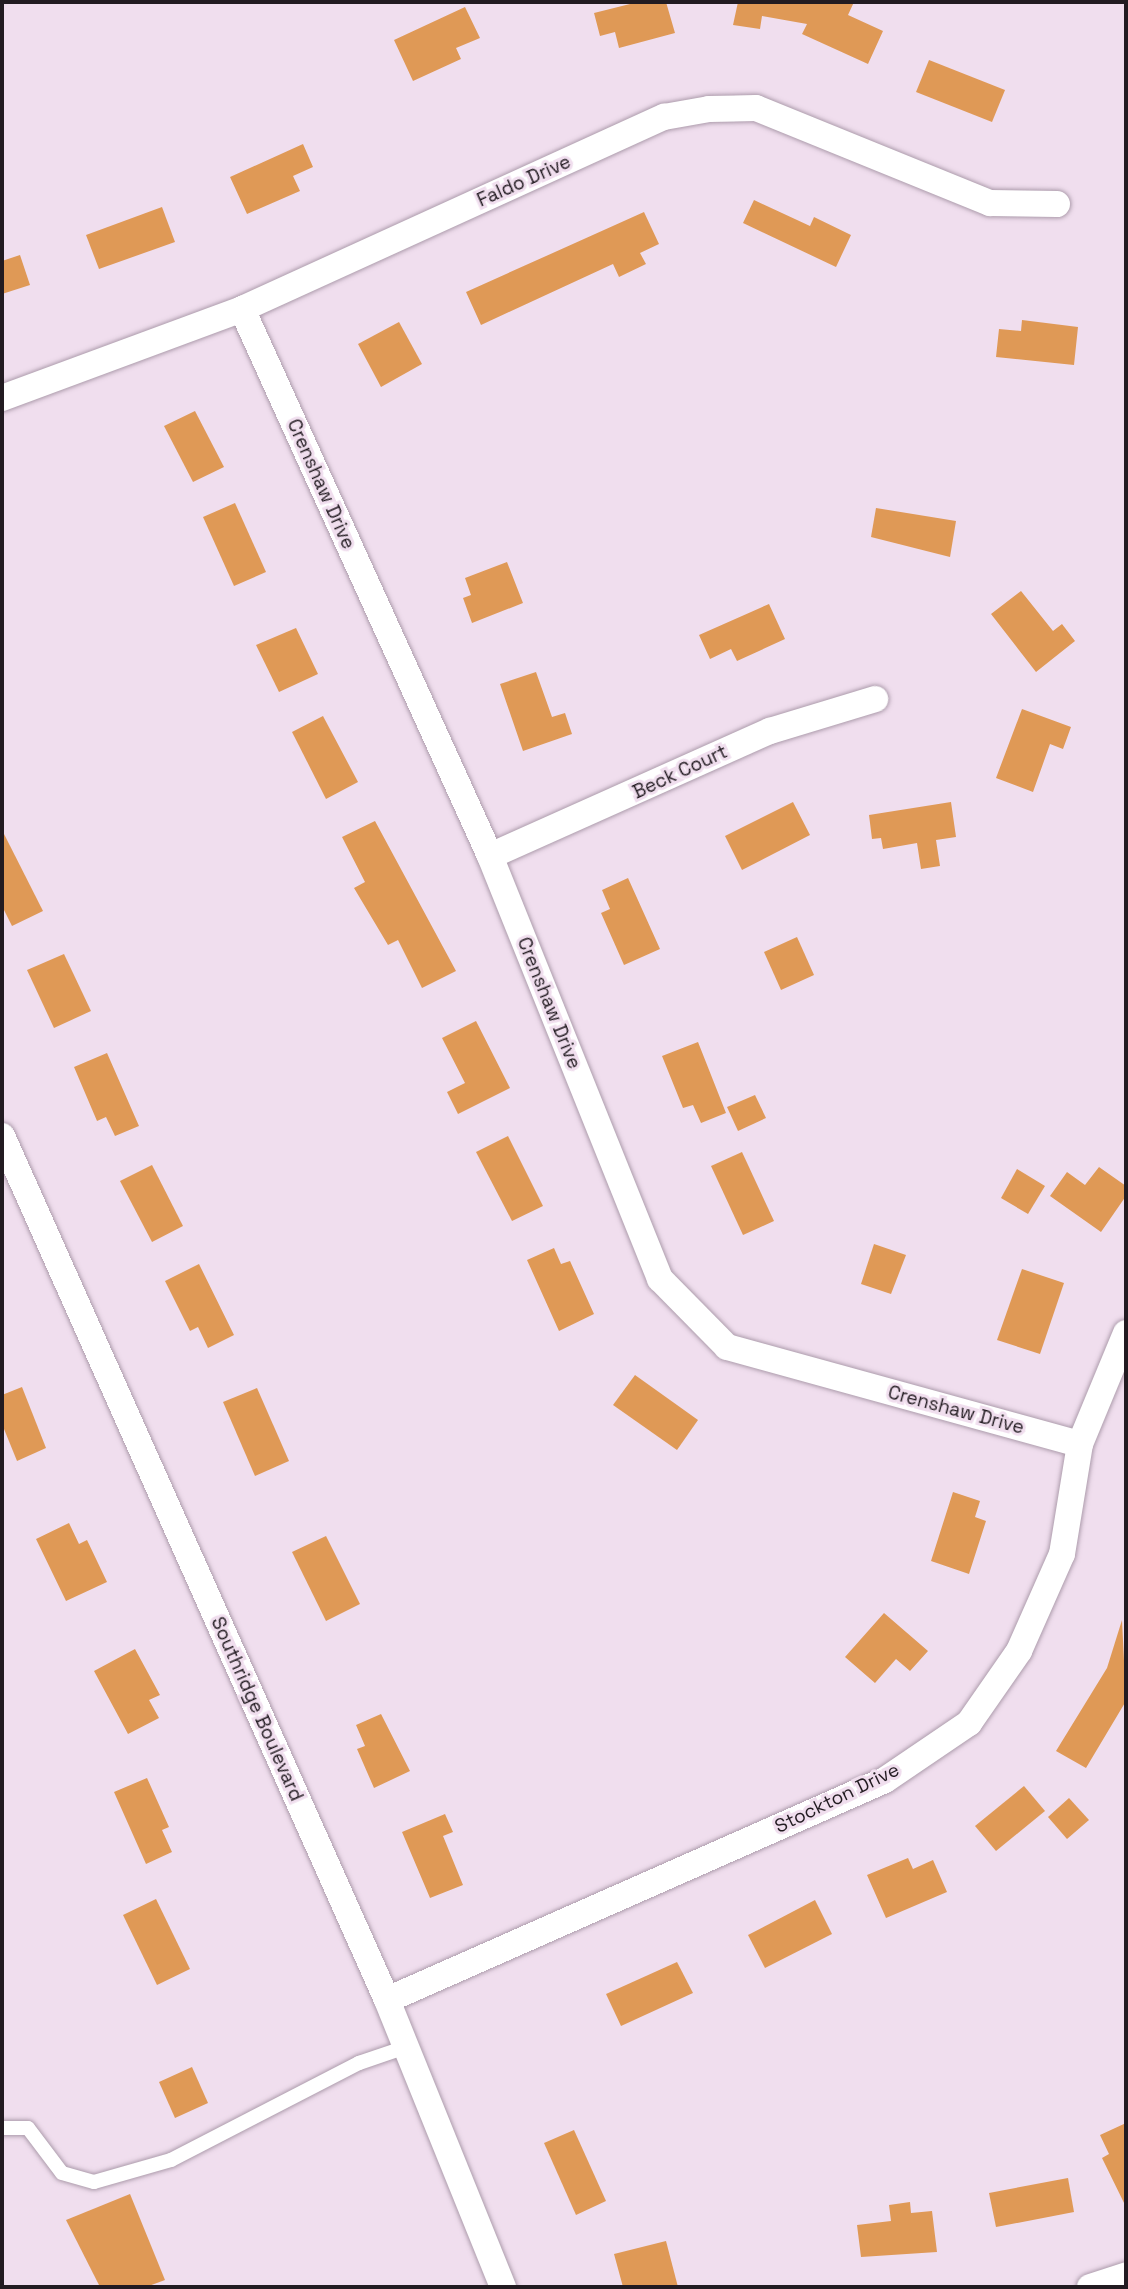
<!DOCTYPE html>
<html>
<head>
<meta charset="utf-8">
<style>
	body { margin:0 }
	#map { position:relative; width:1128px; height:2289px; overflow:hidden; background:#f0deee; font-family:"Space Grotesk",sans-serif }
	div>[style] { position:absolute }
	.building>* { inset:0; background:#df9956 }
	.roads { filter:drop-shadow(0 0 2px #ad9cac) drop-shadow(0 0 2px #ad9cac) }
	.lane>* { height:14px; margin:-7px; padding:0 7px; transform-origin:7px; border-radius:7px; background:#fff }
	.street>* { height:26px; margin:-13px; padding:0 13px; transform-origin:13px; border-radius:13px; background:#fff }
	span { translate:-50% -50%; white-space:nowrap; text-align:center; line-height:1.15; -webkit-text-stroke:6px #f0deee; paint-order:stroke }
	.street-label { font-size:19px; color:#221b21 }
	.frame { position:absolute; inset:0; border:4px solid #221b21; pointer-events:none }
</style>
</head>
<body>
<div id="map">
	<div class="building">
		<div style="clip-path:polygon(638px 2px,666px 2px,675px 33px,619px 48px,615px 32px,600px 36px,594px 13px)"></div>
		<div style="clip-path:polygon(738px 2px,854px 2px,848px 15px,883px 31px,868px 64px,802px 34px,807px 24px,762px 16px,760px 29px,733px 25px)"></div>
		<div style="clip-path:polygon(465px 7px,480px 38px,456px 48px,461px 59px,413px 81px,394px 40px)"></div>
		<div style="clip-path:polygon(929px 60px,1005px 90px,992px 122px,916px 92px)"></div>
		<div style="clip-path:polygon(303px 144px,313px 167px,293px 176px,300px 191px,247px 214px,230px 177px)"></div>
		<div style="clip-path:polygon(754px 200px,810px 226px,814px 217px,851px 235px,836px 267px,743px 223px)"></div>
		<div style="clip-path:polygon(162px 207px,175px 242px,99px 269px,86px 235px)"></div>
		<div style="clip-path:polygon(644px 212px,659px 244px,640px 253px,646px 264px,619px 277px,613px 264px,481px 325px,466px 292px)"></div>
		<div style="clip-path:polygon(20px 255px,30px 285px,2px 294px,2px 261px)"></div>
		<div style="clip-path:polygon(1022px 320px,1078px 327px,1074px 365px,996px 357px,999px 329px,1021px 331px)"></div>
		<div style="clip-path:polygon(399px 322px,422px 364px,381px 387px,358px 344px)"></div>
		<div style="clip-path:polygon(195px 411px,224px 467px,193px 482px,164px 426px)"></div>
		<div style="clip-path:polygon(235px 503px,266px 572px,234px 586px,203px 517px)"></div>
		<div style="clip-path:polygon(876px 508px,956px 521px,950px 557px,871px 537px)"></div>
		<div style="clip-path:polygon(507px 562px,523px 603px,472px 623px,463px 598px,471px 595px,465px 578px)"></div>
		<div style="clip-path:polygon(1021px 591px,1053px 631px,1062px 624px,1075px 641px,1036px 672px,991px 614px)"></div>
		<div style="clip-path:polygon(769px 604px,785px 639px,737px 661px,731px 649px,710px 659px,699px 635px)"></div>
		<div style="clip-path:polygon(296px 628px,318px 674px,279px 692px,256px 645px)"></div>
		<div style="clip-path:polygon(536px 672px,552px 717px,565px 713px,572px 734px,523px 751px,500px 684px)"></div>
		<div style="clip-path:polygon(1022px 709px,1071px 727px,1063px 749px,1050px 744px,1033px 792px,996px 778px)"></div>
		<div style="clip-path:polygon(323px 716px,358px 782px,326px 799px,292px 732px)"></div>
		<div style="clip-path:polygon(793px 802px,810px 835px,742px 870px,725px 836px)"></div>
		<div style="clip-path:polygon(951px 802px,956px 837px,936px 840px,940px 866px,921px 869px,917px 843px,883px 849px,881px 838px,872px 839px,869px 815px)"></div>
		<div style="clip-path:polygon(375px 821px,456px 971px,422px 988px,398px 940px,388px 945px,354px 888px,365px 882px,342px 837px)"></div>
		<div style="clip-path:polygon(2px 830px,43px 911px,12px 926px,2px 906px)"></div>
		<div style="clip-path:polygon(628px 878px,660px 949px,624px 965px,601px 913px,610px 909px,602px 890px)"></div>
		<div style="clip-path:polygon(797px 937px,814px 975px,781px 990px,764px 952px)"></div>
		<div style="clip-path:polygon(64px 954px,91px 1011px,54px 1028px,27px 970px)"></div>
		<div style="clip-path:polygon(476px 1021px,510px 1088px,458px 1114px,447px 1092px,465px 1083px,442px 1038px)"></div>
		<div style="clip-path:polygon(698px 1042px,726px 1113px,701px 1123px,693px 1105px,683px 1108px,662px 1056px)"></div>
		<div style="clip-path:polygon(107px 1053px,139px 1126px,115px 1136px,106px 1117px,97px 1121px,74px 1067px)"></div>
		<div style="clip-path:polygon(755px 1095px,766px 1118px,738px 1131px,727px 1107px)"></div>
		<div style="clip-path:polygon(508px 1136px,543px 1206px,512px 1221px,476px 1152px)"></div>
		<div style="clip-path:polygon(742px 1152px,774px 1221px,743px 1235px,711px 1166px)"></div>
		<div style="clip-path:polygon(152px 1165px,183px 1226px,152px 1242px,120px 1181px)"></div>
		<div style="clip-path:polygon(1099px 1167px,1126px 1186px,1126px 1196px,1101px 1232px,1050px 1196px,1067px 1172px,1085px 1185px)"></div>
		<div style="clip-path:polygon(1017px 1169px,1045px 1186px,1028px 1214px,1001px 1198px)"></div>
		<div style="clip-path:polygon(874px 1244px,906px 1255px,891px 1294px,861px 1284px)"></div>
		<div style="clip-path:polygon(554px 1248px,561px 1264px,570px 1261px,594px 1314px,559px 1331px,527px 1260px)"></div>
		<div style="clip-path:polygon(199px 1264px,234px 1335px,208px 1348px,198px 1327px,190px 1331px,165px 1281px)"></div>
		<div style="clip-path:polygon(1022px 1269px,1064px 1283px,1040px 1354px,997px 1340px)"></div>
		<div style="clip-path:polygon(635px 1375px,698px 1420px,677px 1450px,613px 1405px)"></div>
		<div style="clip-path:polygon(22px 1387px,46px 1448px,17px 1461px,2px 1424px,2px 1395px)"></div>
		<div style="clip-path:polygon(257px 1388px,289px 1461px,255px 1476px,223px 1402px)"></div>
		<div style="clip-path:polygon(953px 1492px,980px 1501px,975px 1517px,986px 1521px,969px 1574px,931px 1561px)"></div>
		<div style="clip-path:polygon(69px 1523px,79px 1544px,87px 1540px,107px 1582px,66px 1601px,36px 1539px)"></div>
		<div style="clip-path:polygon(326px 1536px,360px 1604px,326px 1621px,292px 1552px)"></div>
		<div style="clip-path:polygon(884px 1613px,928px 1651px,910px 1671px,896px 1659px,875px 1683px,845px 1657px)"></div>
		<div style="clip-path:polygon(1122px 1620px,1126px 1701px,1086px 1768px,1056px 1751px,1107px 1668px)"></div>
		<div style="clip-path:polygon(135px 1649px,160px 1695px,149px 1700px,159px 1718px,128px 1734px,94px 1671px)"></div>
		<div style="clip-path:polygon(381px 1714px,410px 1771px,374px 1788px,357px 1749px,365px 1746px,356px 1725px)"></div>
		<div style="clip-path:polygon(147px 1778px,169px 1827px,162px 1830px,172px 1852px,146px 1864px,114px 1792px)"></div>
		<div style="clip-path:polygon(1024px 1786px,1045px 1811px,996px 1851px,975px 1826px)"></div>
		<div style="clip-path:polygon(1069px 1798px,1089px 1820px,1067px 1839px,1048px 1817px)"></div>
		<div style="clip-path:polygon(445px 1814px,453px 1832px,443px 1836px,463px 1885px,430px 1898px,402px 1832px)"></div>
		<div style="clip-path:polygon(908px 1858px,913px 1869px,933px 1860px,947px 1892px,886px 1918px,867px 1875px)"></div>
		<div style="clip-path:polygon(156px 1899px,190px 1969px,157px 1985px,123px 1915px)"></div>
		<div style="clip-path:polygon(815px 1900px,832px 1934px,765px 1968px,748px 1935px)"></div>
		<div style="clip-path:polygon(677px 1962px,693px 1993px,621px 2026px,606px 1994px)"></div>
		<div style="clip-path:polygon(192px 2067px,208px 2103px,175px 2118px,159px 2082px)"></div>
		<div style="clip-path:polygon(1126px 2123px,1126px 2207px,1102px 2158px,1109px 2154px,1100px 2135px)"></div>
		<div style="clip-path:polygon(574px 2130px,606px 2201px,576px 2215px,544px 2143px)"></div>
		<div style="clip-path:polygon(1068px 2178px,1074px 2212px,996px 2227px,989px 2193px)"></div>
		<div style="clip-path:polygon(130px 2194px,165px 2280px,146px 2287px,100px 2287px,66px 2220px)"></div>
		<div style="clip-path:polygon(910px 2202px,911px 2213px,932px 2211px,937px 2252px,861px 2257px,857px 2225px,891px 2221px,889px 2205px)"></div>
		<div style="clip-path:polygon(666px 2241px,678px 2287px,623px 2287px,614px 2254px)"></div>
	</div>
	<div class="roads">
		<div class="lane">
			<div style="left:2px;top:2128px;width:26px"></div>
			<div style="left:28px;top:2128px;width:56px;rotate:52.9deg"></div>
			<div style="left:62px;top:2173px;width:33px;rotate:16deg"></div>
			<div style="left:94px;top:2182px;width:80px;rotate:-15.9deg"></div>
			<div style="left:171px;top:2160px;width:212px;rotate:-27.3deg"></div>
			<div style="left:359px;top:2063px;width:50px;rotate:-18.8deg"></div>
		</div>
		<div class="street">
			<div style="left:242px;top:309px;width:601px;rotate:65.61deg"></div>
			<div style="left:490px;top:856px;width:456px;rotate:68.1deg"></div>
			<div style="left:660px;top:1279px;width:95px;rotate:45.4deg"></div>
			<div style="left:727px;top:1347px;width:366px;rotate:15.4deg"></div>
			<div style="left:2px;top:398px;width:256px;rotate:-20.3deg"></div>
			<div style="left:242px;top:309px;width:464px;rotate:-24.5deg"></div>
			<div style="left:664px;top:117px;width:46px;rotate:-10.1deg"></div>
			<div style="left:709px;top:109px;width:47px;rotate:-1.2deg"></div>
			<div style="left:756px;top:108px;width:253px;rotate:22.1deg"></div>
			<div style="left:990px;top:203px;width:67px;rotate:0.9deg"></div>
			<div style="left:490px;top:856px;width:307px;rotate:-24.1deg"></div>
			<div style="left:770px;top:731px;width:110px;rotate:-16.9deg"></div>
			<div style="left:2px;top:1136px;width:946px;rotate:65.98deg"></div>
			<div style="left:387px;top:2000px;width:310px;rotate:68deg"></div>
			<div style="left:387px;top:2000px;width:544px;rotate:-23.83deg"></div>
			<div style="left:885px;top:1780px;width:102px;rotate:-34.2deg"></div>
			<div style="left:969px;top:1723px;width:88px;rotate:-55.2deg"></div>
			<div style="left:1019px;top:1651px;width:106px;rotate:-66.1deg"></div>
			<div style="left:1062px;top:1554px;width:111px;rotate:-80.7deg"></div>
			<div style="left:1080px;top:1444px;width:120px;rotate:-67.5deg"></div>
			<div style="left:1090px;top:2287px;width:38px;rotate:-18deg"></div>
		</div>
	</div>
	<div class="street-label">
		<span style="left:524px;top:181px;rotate:-24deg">Faldo Drive</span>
		<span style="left:321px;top:484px;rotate:66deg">Crenshaw Drive</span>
		<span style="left:680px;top:772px;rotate:-25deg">Beck Court</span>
		<span style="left:549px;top:1003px;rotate:68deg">Crenshaw Drive</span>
		<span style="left:956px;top:1410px;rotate:15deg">Crenshaw Drive</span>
		<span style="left:257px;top:1709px;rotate:66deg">Southridge Boulevard</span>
		<span style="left:837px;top:1798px;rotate:-26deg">Stockton Drive</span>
	</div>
	<div class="frame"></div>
</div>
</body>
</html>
